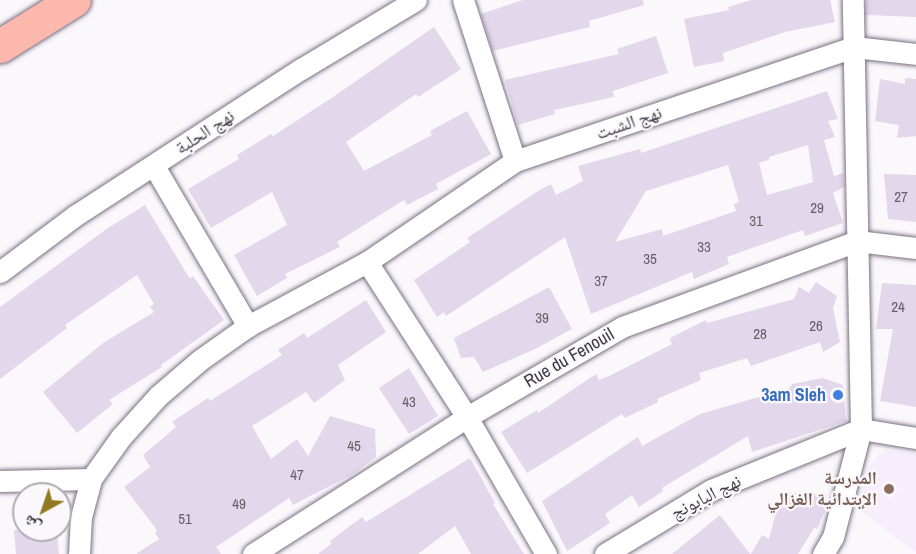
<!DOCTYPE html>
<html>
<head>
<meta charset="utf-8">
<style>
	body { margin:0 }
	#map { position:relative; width:916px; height:554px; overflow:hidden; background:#fbf8fc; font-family:"Archivo Narrow","Noto Naskh Arabic",sans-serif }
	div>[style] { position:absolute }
	.built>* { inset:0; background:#f6edfd }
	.building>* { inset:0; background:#e2d7eb }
	.roads { filter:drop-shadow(0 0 2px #7a7082) drop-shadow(0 0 2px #7a7082) }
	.minor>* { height:21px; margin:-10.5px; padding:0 10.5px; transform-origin:10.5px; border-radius:10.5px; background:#fff }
	.trunk>* { height:33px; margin:-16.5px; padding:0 16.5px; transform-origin:16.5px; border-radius:16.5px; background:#fcb8ac }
	.dots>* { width:16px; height:16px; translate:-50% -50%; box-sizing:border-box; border:3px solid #fbf8fc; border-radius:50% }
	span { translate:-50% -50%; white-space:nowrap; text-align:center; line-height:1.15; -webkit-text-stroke:4.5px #fbf8fc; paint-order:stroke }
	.number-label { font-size:15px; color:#66606b }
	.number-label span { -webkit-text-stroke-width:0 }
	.street-label { font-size:18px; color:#3d3940 }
	.shop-label { font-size:18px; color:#366cbe; font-weight:700 }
	.right { translate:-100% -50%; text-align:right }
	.education-label { font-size:18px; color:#785e54; font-weight:700 }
	.north { position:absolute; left:12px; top:482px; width:60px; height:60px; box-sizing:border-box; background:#fbf8fc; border:2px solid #afacb1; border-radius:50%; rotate:220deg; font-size:16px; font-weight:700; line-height:24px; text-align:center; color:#3d3940 }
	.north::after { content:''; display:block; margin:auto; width:21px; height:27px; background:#937920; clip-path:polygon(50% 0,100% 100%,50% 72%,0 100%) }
</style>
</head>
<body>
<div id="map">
	<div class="built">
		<div style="clip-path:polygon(884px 450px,916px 453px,916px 553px,859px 509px,867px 469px)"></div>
	</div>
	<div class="building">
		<div style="clip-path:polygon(523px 0,643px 0,644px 5px,589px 21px,590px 27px,493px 51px,481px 14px)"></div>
		<div style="clip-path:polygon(751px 0,830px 0,835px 22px,785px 32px,723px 53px,724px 61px,694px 67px,684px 19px,729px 10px,728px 7px)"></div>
		<div style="clip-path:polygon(866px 0,916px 0,916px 17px,866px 15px)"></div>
		<div style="clip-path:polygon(434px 27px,461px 69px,418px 97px,416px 94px,346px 142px,364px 171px,432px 135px,430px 131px,467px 111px,491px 154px,436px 184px,438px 189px,407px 205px,404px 200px,337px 242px,340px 247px,285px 274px,287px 278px,257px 296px,234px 255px,287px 225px,272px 192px,211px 228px,188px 189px,239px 159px,237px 155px,271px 134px,273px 136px,333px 97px)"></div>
		<div style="clip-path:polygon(656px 36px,668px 73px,613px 91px,614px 97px,554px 110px,555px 114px,518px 125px,505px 80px,619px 54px,617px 49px)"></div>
		<div style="clip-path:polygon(905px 78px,916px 79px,916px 136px,897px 138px,899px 125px,875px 121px,880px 79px,905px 84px)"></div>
		<div style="clip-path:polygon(evenodd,827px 91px,838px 119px,828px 121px,835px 137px,824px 140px,834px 176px,843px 173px,844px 187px,833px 193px,843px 223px,805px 236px,803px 230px,727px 257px,729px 264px,694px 279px,692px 272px,591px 314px,565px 237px,446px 316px,444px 312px,437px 317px,414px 280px,470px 242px,467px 238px,538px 191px,551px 184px,556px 195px,583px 181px,578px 166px,640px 149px,641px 153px,827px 91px,808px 145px,813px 182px,767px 195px,759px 163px,770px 159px,769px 157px,808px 145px,827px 91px,728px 165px,739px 202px,734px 204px,736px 211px,663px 236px,662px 229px,615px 242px,646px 191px,728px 165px)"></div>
		<div style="clip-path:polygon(884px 174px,916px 175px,916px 222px,888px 219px)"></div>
		<div style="clip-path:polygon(145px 205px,190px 279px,193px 276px,224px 320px,161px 365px,162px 367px,109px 400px,113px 404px,77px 433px,43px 392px,103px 343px,154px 312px,150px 307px,154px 304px,137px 275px,65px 325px,67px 328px,0 379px,0 307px,108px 228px)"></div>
		<div style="clip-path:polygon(816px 282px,837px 296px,833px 308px,840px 342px,823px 352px,820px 342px,751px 366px,747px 358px,699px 373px,701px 380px,657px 399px,658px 402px,625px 418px,622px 414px,527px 473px,501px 432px,537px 410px,538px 413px,596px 374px,599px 380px,611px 375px,672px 344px,670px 338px,706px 320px,707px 323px,794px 299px,799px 287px,809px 293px)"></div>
		<div style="clip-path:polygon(882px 283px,916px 285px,916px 407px,880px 401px,893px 329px,876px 329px)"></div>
		<div style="clip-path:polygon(549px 287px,572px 329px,535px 349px,483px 372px,474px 357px,461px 358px,454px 338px)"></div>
		<div style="clip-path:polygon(366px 300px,386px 332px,338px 365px,345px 380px,314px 403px,306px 392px,252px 426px,271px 459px,297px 439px,308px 456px,330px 416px,375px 429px,376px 457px,353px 474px,293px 505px,289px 498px,216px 547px,221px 554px,136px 554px,159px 539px,155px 533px,157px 530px,124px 487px,150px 467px,143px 455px,176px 427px,172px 422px,208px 398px,210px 401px,282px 355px,278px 350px,304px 333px,307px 338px)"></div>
		<div style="clip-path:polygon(409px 368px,438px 416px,409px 434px,379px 388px)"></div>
		<div style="clip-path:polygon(823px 378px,843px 385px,846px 421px,752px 452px,748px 436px,662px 488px,663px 491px,639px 507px,632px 495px,605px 514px,610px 523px,567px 551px,542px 501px,638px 437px,642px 446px,700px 414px,790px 388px,792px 384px)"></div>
		<div style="clip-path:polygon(470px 458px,495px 503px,493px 504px,524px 554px,471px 554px,455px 526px,418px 554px,318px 554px,331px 544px,330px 541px,362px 517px,366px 522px)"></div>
		<div style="clip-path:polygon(807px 490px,829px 501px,817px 529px,814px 528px,798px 554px,751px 554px,762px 535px,769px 539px,777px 508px,790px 492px,804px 496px)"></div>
		<div style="clip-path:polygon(720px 515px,750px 554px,672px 554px)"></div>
		<div style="clip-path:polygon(14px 530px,57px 530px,59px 554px,16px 554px)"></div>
	</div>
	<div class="roads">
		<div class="minor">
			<div style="left:463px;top:0;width:169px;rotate:72.1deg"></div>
			<div style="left:154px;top:166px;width:186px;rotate:59.6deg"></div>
			<div style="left:367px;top:262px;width:184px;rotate:57.2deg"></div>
			<div style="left:467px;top:417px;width:158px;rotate:60deg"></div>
			<div style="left:0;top:272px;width:95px;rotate:-36.9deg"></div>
			<div style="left:76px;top:215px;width:268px;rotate:-33deg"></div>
			<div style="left:301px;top:69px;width:134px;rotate:-31deg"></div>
			<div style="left:0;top:481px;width:91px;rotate:-1.3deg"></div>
			<div style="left:79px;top:554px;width:37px;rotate:-87deg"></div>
			<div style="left:81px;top:517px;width:39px;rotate:-75deg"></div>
			<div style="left:91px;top:479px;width:52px;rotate:-54.5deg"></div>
			<div style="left:121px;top:437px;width:55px;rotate:-47.9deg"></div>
			<div style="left:158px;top:396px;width:55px;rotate:-40.6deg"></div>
			<div style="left:200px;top:360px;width:59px;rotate:-35.3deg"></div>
			<div style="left:248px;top:326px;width:135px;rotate:-28.3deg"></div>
			<div style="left:367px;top:262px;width:179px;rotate:-34.3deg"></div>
			<div style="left:515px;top:161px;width:358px;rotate:-18.6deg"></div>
			<div style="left:854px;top:47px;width:62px;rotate:6.4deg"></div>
			<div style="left:253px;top:554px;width:254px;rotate:-32.6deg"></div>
			<div style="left:467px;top:417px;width:179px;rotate:-30.1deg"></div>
			<div style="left:622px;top:327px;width:250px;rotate:-20.1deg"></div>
			<div style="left:857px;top:241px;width:59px;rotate:6.8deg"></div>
			<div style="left:605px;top:554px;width:124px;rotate:-31.1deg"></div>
			<div style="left:711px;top:490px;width:162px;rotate:-22.1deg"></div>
			<div style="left:861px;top:429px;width:56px;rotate:9.3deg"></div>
			<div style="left:823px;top:554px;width:20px;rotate:-60deg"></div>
			<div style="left:833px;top:537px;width:112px;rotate:-75.5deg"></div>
			<div style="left:861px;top:429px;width:429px;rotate:-91.1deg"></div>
		</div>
		<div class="trunk">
			<div style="left:0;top:46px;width:87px;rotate:-31.9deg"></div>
		</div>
	</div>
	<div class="dots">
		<div style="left:838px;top:395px;background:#3f7fe0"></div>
		<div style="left:889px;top:489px;background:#8d6e63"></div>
	</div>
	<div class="number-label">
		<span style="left:901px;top:197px">27</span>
		<span style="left:817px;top:208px">29</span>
		<span style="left:756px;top:221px">31</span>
		<span style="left:704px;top:247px">33</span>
		<span style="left:650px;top:259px">35</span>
		<span style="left:601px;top:281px">37</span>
		<span style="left:898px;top:307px">24</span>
		<span style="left:542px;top:318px">39</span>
		<span style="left:816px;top:326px">26</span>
		<span style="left:760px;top:334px">28</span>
		<span style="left:409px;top:402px">43</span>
		<span style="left:354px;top:446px">45</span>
		<span style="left:297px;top:475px">47</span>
		<span style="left:239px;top:504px">49</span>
		<span style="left:185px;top:519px">51</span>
	</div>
	<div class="street-label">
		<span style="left:629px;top:123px;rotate:-19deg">نهج الشبت</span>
		<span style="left:205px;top:132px;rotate:-33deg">نهج الحلبة</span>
		<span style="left:569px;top:358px;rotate:-30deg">Rue du Fenouil</span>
		<span style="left:706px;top:497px;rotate:-27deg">نهج البابونج</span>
	</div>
	<div class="shop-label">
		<span class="right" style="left:826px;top:395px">3am Sleh</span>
	</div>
	<div class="education-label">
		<span class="right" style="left:877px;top:489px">المدرسة<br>الإبتدائية الغزالي</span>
	</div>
	<div class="north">ش</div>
</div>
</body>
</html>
